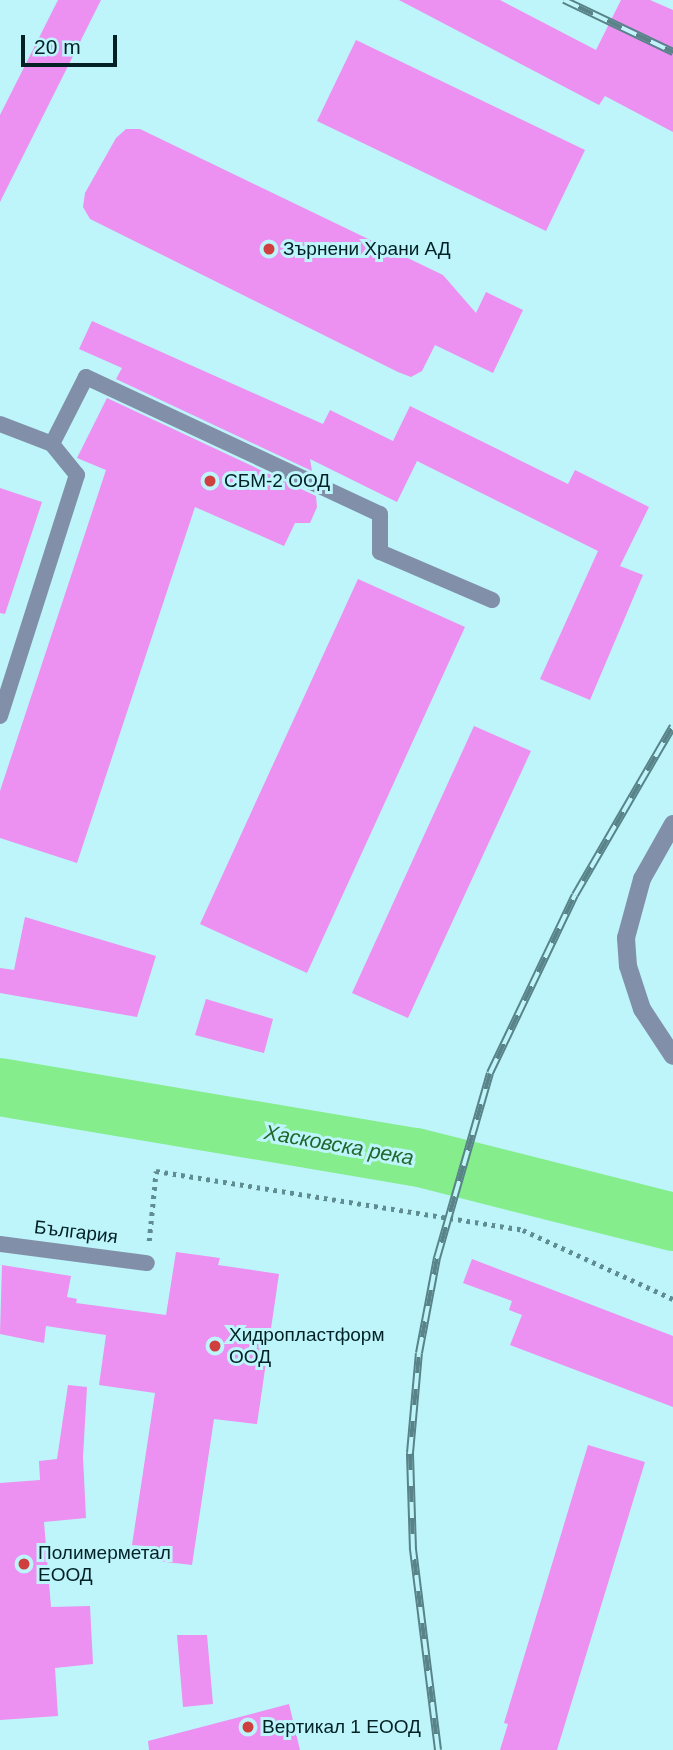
<!DOCTYPE html>
<html>
<head>
<meta charset="utf-8">
<style>
	body { margin:0 }
	#map { position:relative; width:673px; height:1750px; overflow:hidden; background:#bdf5fb; font-family:Arial,sans-serif }
	div>[style] { position:absolute }
	.river>* { height:58px; margin:-29px; padding:0 29px; transform-origin:29px; border-radius:29px; background:#85ed8c }
	.building>* { inset:0; background:#ec90f1 }
	.path>* { height:4.5px; margin-top:-2.25px; transform-origin:0; background:repeating-linear-gradient(90deg,#608d92 0 3.5px,transparent 0 8.5px) }
	.lane>* { height:16px; margin:-8px; padding:0 8px; transform-origin:8px; border-radius:8px; background:#828fa9 }
	.street>* { height:18px; margin:-9px; padding:0 9px; transform-origin:9px; border-radius:9px; background:#828fa9 }
	.rail>* { height:8px; margin-top:-4px; transform-origin:0; background:repeating-linear-gradient(90deg,#bdf5fb 0 16px,#588388 0 32px); box-sizing:border-box; border-block:2px solid #588388 }
	.dots>* { width:19px; height:19px; translate:-50% -50%; box-sizing:border-box; border:4px solid #bdf5fb; border-radius:50% }
	span { translate:-50% -50%; white-space:nowrap; text-align:center; line-height:1.15; -webkit-text-stroke:6px #bdf5fb; paint-order:stroke }
	.poi-label { font-size:19px; color:#012125 }
	.left { translate:0 -50%; text-align:left }
	.street-label { font-size:19px; color:#012125 }
	.water-label { font-size:21px; color:#22672b; font-style:italic }
	.scale { position:absolute; left:21px; top:35px; width:96px; height:32px; box-sizing:border-box; border:4px solid #012125; border-top:0; padding-left:9px; font-size:21px; line-height:24px; white-space:nowrap; color:#012125; -webkit-text-stroke:5px #bdf5fb; paint-order:stroke }
</style>
</head>
<body>
<div id="map">
	<div class="river">
		<div style="left:0;top:1087px;width:422px;rotate:9.6deg"></div>
		<div style="left:416px;top:1157px;width:265px;rotate:14.2deg"></div>
	</div>
	<div class="building">
		<div style="clip-path:polygon(58px 0,101px 0,0 202px,0 115px)"></div>
		<div style="clip-path:polygon(399px 0,500px 0,596px 50px,621px 0,650px 0,673px 10px,673px 132px,605px 96px,599px 105px)"></div>
		<div style="clip-path:polygon(356px 40px,585px 150px,546px 231px,317px 121px)"></div>
		<div style="clip-path:polygon(126px 129px,140px 129px,443px 275px,476px 313px,486px 292px,523px 310px,493px 373px,435px 345px,422px 371px,411px 377px,398px 372px,90px 219px,83px 207px,85px 193px,116px 138px)"></div>
		<div style="clip-path:polygon(92px 321px,323px 424px,330px 410px,393px 441px,410px 406px,568px 484px,575px 470px,649px 507px,620px 566px,643px 575px,590px 700px,540px 679px,598px 551px,417px 461px,397px 502px,310px 459px,312px 471px,116px 379px,122px 368px,79px 349px)"></div>
		<div style="clip-path:polygon(107px 398px,316px 496px,317px 507px,310px 523px,295px 523px,284px 546px,195px 507px,77px 863px,0 838px,0 791px,106px 470px,77px 458px)"></div>
		<div style="clip-path:polygon(0 488px,42px 502px,5px 614px,0 613px)"></div>
		<div style="clip-path:polygon(358px 579px,465px 627px,307px 973px,200px 924px)"></div>
		<div style="clip-path:polygon(474px 726px,531px 751px,408px 1018px,352px 993px)"></div>
		<div style="clip-path:polygon(25px 917px,156px 956px,137px 1017px,0 993px,0 968px,14px 970px)"></div>
		<div style="clip-path:polygon(206px 999px,273px 1019px,264px 1053px,195px 1035px)"></div>
		<div style="clip-path:polygon(176px 1252px,220px 1258px,218px 1265px,279px 1274px,257px 1424px,214px 1419px,192px 1565px,157px 1561px,158px 1547px,132px 1545px,155px 1393px,99px 1385px,106px 1335px,46px 1326px,44px 1343px,0 1334px,2px 1265px,71px 1276px,67px 1297px,77px 1299px,76px 1303px,166px 1315px)"></div>
		<div style="clip-path:polygon(472px 1259px,673px 1336px,673px 1407px,510px 1345px,522px 1315px,509px 1310px,512px 1301px,463px 1283px)"></div>
		<div style="clip-path:polygon(68px 1385px,87px 1387px,83px 1457px,86px 1518px,44px 1522px,51px 1607px,90px 1606px,93px 1664px,55px 1668px,58px 1716px,0 1720px,0 1483px,40px 1480px,39px 1461px,57px 1459px)"></div>
		<div style="clip-path:polygon(588px 1445px,645px 1462px,557px 1750px,500px 1750px,508px 1724px,504px 1723px)"></div>
		<div style="clip-path:polygon(177px 1635px,207px 1635px,213px 1704px,183px 1707px)"></div>
		<div style="clip-path:polygon(289px 1704px,300px 1750px,149px 1750px,148px 1741px)"></div>
	</div>
	<div class="path">
		<div style="left:149px;top:1241px;width:70px;rotate:-84.3deg"></div>
		<div style="left:156px;top:1171px;width:372px;rotate:9.1deg"></div>
		<div style="left:523px;top:1230px;width:165px;rotate:24.7deg"></div>
	</div>
	<div class="lane">
		<div style="left:0;top:424px;width:56px;rotate:21deg"></div>
		<div style="left:52px;top:444px;width:75px;rotate:-63.1deg"></div>
		<div style="left:86px;top:377px;width:324px;rotate:25deg"></div>
		<div style="left:380px;top:514px;width:38px;rotate:90deg"></div>
		<div style="left:380px;top:552px;width:122px;rotate:23.2deg"></div>
		<div style="left:0;top:716px;width:253px;rotate:-72.3deg"></div>
		<div style="left:77px;top:475px;width:40px;rotate:-129deg"></div>
		<div style="left:0;top:1244px;width:148px;rotate:7.4deg"></div>
	</div>
	<div class="street">
		<div style="left:673px;top:824px;width:63px;rotate:119.4deg"></div>
		<div style="left:642px;top:879px;width:61px;rotate:105.2deg"></div>
		<div style="left:626px;top:938px;width:28px;rotate:86deg"></div>
		<div style="left:628px;top:966px;width:45px;rotate:72deg"></div>
		<div style="left:642px;top:1009px;width:56px;rotate:56.6deg"></div>
	</div>
	<div class="rail">
		<div style="left:564px;top:0;width:121px;rotate:25.5deg"></div>
		<div style="left:438px;top:1750px;width:202px;rotate:-97.1deg"></div>
		<div style="left:413px;top:1550px;width:97px;rotate:-91.8deg"></div>
		<div style="left:410px;top:1453px;width:100px;rotate:-84.9deg"></div>
		<div style="left:419px;top:1353px;width:97px;rotate:-79.3deg"></div>
		<div style="left:437px;top:1258px;width:192px;rotate:-74deg"></div>
		<div style="left:490px;top:1073px;width:197px;rotate:-64.5deg"></div>
		<div style="left:575px;top:895px;width:195px;rotate:-59.9deg"></div>
	</div>
	<div class="dots">
		<div style="left:269px;top:249px;background:#ce3f3d"></div>
		<div style="left:210px;top:481px;background:#ce3f3d"></div>
		<div style="left:215px;top:1346px;background:#ce3f3d"></div>
		<div style="left:24px;top:1564px;background:#ce3f3d"></div>
		<div style="left:248px;top:1727px;background:#ce3f3d"></div>
	</div>
	<div class="poi-label">
		<span class="left" style="left:283px;top:249px">Зърнени Храни АД</span>
		<span class="left" style="left:224px;top:481px">СБМ-2 ООД</span>
		<span class="left" style="left:229px;top:1346px">Хидропластформ<br>ООД</span>
		<span class="left" style="left:38px;top:1564px">Полимерметал<br>ЕООД</span>
		<span class="left" style="left:262px;top:1727px">Вертикал 1 ЕООД</span>
	</div>
	<div class="street-label">
		<span style="left:76px;top:1232px;rotate:7deg">България</span>
	</div>
	<div class="water-label">
		<span style="left:339px;top:1145px;rotate:10deg">Хасковска река</span>
	</div>
	<div class="scale">20 m</div>
</div>
</body>
</html>
